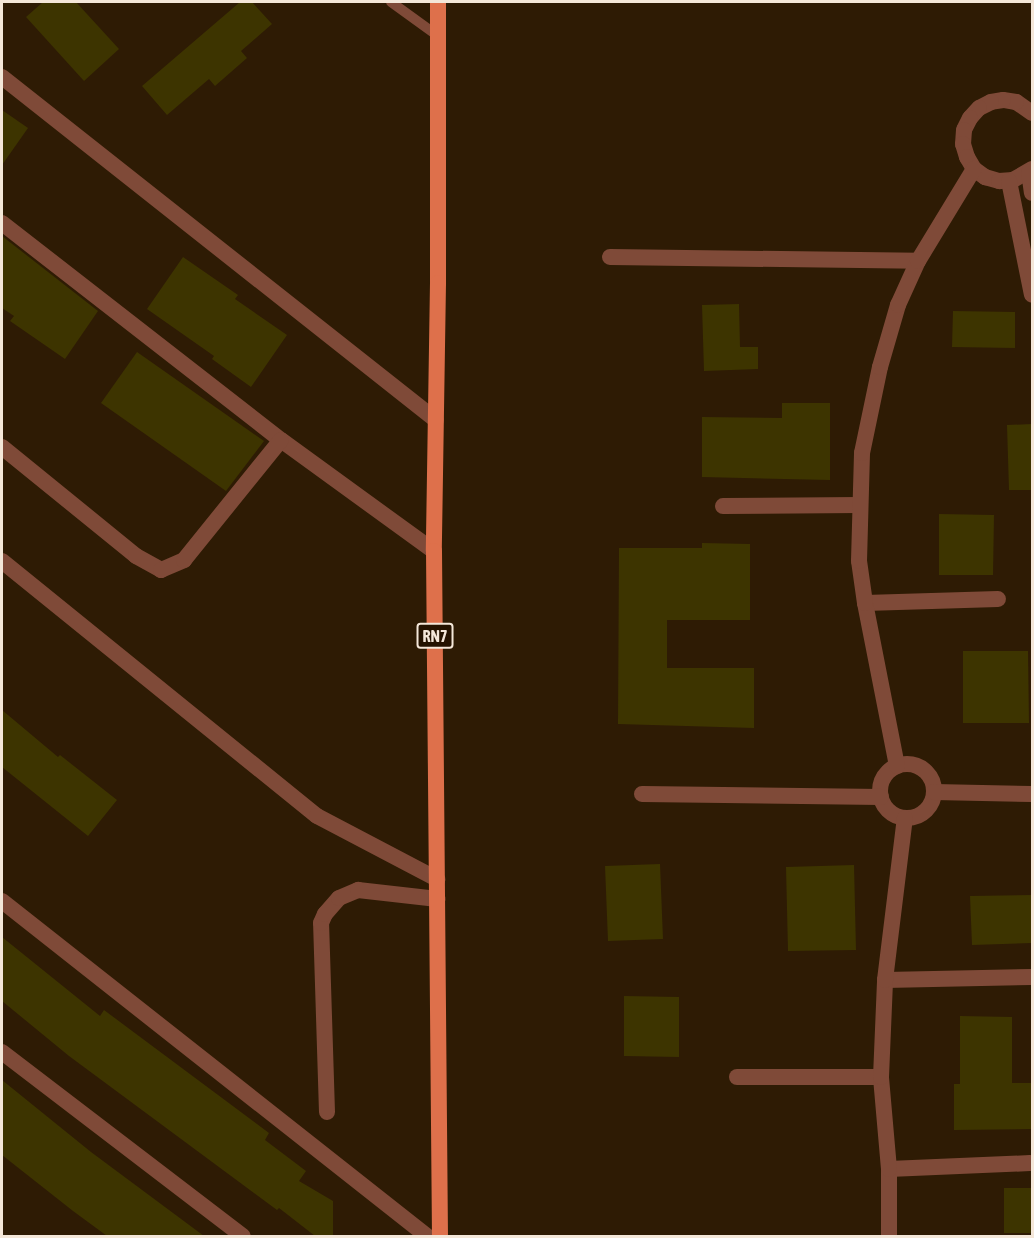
<!DOCTYPE html>
<html>
<head>
<meta charset="utf-8">
<style>
	body { margin:0 }
	#map { position:relative; width:1034px; height:1238px; overflow:hidden; background:#2e1b04; font-family:"Asap Condensed",sans-serif }
	div>[style] { position:absolute }
	.building>* { inset:0; background:#3d3400 }
	.service>* { height:10px; margin:-5px; padding:0 5px; transform-origin:5px; border-radius:5px; background:#7f4a38 }
	.minor>* { height:16px; margin:-8px; padding:0 8px; transform-origin:8px; border-radius:8px; background:#7f4a38 }
	.minor>.ring { margin:-8px; padding:0; box-sizing:content-box; background:none; border:16px solid #7f4a38; border-radius:50% }
	.primary>* { height:16px; margin:-8px; padding:0 8px; transform-origin:8px; border-radius:8px; background:#de704b }
	span { translate:-50% -50%; white-space:nowrap; text-align:center; line-height:1.15; -webkit-text-stroke:4.5px #241200; paint-order:stroke }
	.shield-label span { padding:2px 4px; background:#241200; border:2px solid; border-radius:4px; -webkit-text-stroke-width:0 }
	.shield-label { font-size:16px; color:#f4e7d9; font-weight:700 }
	.frame { position:absolute; inset:0; border:3px solid #f4e7d9; pointer-events:none }
</style>
</head>
<body>
<div id="map">
	<div class="building">
		<div style="clip-path:polygon(43px 2px,76px 2px,119px 49px,84px 81px,26px 17px)"></div>
		<div style="clip-path:polygon(240px 2px,252px 2px,272px 24px,241px 51px,247px 58px,215px 86px,209px 79px,167px 115px,142px 86px)"></div>
		<div style="clip-path:polygon(2px 110px,28px 128px,2px 165px)"></div>
		<div style="clip-path:polygon(2px 236px,98px 311px,65px 359px,10px 321px,14px 316px,2px 308px)"></div>
		<div style="clip-path:polygon(183px 257px,238px 295px,235px 299px,287px 335px,251px 387px,212px 359px,214px 356px,147px 309px)"></div>
		<div style="clip-path:polygon(739px 304px,740px 347px,758px 347px,758px 369px,704px 371px,702px 305px)"></div>
		<div style="clip-path:polygon(953px 311px,1015px 312px,1015px 348px,952px 347px)"></div>
		<div style="clip-path:polygon(137px 352px,264px 441px,226px 491px,101px 403px)"></div>
		<div style="clip-path:polygon(782px 403px,830px 403px,830px 480px,702px 477px,702px 417px,782px 418px)"></div>
		<div style="clip-path:polygon(1032px 424px,1032px 490px,1009px 490px,1007px 425px)"></div>
		<div style="clip-path:polygon(939px 514px,994px 515px,993px 575px,939px 575px)"></div>
		<div style="clip-path:polygon(702px 543px,750px 544px,750px 620px,667px 620px,667px 668px,754px 668px,754px 728px,618px 724px,619px 548px,702px 548px)"></div>
		<div style="clip-path:polygon(963px 651px,1028px 651px,1029px 723px,963px 723px)"></div>
		<div style="clip-path:polygon(2px 710px,58px 757px,60px 755px,117px 800px,88px 836px,2px 767px)"></div>
		<div style="clip-path:polygon(660px 864px,663px 939px,608px 941px,605px 866px)"></div>
		<div style="clip-path:polygon(854px 865px,856px 950px,788px 951px,786px 867px)"></div>
		<div style="clip-path:polygon(1032px 895px,1032px 943px,972px 945px,970px 896px)"></div>
		<div style="clip-path:polygon(2px 937px,100px 1016px,104px 1010px,269px 1133px,265px 1140px,306px 1171px,299px 1181px,333px 1201px,333px 1236px,315px 1236px,279px 1208px,277px 1210px,69px 1056px,2px 1001px)"></div>
		<div style="clip-path:polygon(624px 996px,679px 997px,679px 1057px,624px 1056px)"></div>
		<div style="clip-path:polygon(960px 1016px,1012px 1017px,1012px 1083px,1032px 1083px,1032px 1129px,954px 1130px,954px 1084px,960px 1084px)"></div>
		<div style="clip-path:polygon(2px 1080px,91px 1152px,204px 1236px,107px 1236px,73px 1211px,2px 1155px)"></div>
		<div style="clip-path:polygon(1004px 1188px,1032px 1188px,1032px 1233px,1004px 1233px)"></div>
	</div>
	<div class="service">
		<div style="left:391px;top:2px;width:58px;rotate:35.9deg"></div>
	</div>
	<div class="minor">
		<div style="left:2px;top:77px;width:553px;rotate:38.32deg"></div>
		<div style="left:1032px;top:113px;width:19px;rotate:-145deg"></div>
		<div style="left:1016px;top:102px;width:13px;rotate:-171deg"></div>
		<div style="left:1003px;top:100px;width:12px;rotate:171deg"></div>
		<div style="left:991px;top:102px;width:13px;rotate:153deg"></div>
		<div style="left:979px;top:108px;width:13px;rotate:132deg"></div>
		<div style="left:970px;top:118px;width:13px;rotate:117deg"></div>
		<div style="left:964px;top:130px;width:14px;rotate:94deg"></div>
		<div style="left:963px;top:144px;width:14px;rotate:73deg"></div>
		<div style="left:967px;top:157px;width:14px;rotate:60deg"></div>
		<div style="left:974px;top:169px;width:14px;rotate:36deg"></div>
		<div style="left:985px;top:177px;width:15px;rotate:16deg"></div>
		<div style="left:999px;top:181px;width:14px;rotate:-4deg"></div>
		<div style="left:1013px;top:180px;width:22px;rotate:-30deg"></div>
		<div style="left:1029px;top:172px;width:21px;rotate:82deg"></div>
		<div style="left:1009px;top:181px;width:116px;rotate:78.6deg"></div>
		<div style="left:2px;top:223px;width:353px;rotate:37.9deg"></div>
		<div style="left:281px;top:440px;width:189px;rotate:36deg"></div>
		<div style="left:610px;top:257px;width:308px;rotate:0.7deg"></div>
		<div style="left:2px;top:447px;width:173px;rotate:39.1deg"></div>
		<div style="left:136px;top:556px;width:29px;rotate:29deg"></div>
		<div style="left:161px;top:570px;width:25px;rotate:-23deg"></div>
		<div style="left:184px;top:560px;width:154px;rotate:-51.1deg"></div>
		<div style="left:723px;top:506px;width:137px;rotate:-0.4deg"></div>
		<div style="left:2px;top:561px;width:405px;rotate:39deg"></div>
		<div style="left:317px;top:816px;width:136px;rotate:27.7deg"></div>
		<div style="left:865px;top:603px;width:133px;rotate:-1.7deg"></div>
		<div class="ring" style="left:880px;top:764px;width:38px;height:38px"></div>
		<div style="left:897px;top:766px;width:166px;rotate:-101.1deg"></div>
		<div style="left:865px;top:603px;width:42px;rotate:-98.1deg"></div>
		<div style="left:859px;top:561px;width:108px;rotate:-88.4deg"></div>
		<div style="left:862px;top:453px;width:88px;rotate:-78.2deg"></div>
		<div style="left:880px;top:367px;width:65px;rotate:-73.8deg"></div>
		<div style="left:898px;top:305px;width:48px;rotate:-65.6deg"></div>
		<div style="left:918px;top:261px;width:108px;rotate:-58.7deg"></div>
		<div style="left:934px;top:792px;width:98px;rotate:1.2deg"></div>
		<div style="left:642px;top:794px;width:239px;rotate:0.7deg"></div>
		<div style="left:2px;top:901px;width:541px;rotate:38.25deg"></div>
		<div style="left:885px;top:980px;width:147px;rotate:-1.2deg"></div>
		<div style="left:2px;top:1052px;width:303px;rotate:37.4deg"></div>
		<div style="left:737px;top:1077px;width:144px"></div>
		<div style="left:327px;top:1112px;width:189px;rotate:-91.8deg"></div>
		<div style="left:321px;top:923px;width:10px;rotate:-66deg"></div>
		<div style="left:325px;top:914px;width:21px;rotate:-49deg"></div>
		<div style="left:339px;top:898px;width:21px;rotate:-23deg"></div>
		<div style="left:358px;top:890px;width:80px;rotate:6.5deg"></div>
		<div style="left:889px;top:1169px;width:141px;rotate:-2.4deg"></div>
		<div style="left:889px;top:1236px;width:67px;rotate:-90deg"></div>
		<div style="left:889px;top:1169px;width:92px;rotate:-95deg"></div>
		<div style="left:881px;top:1077px;width:97px;rotate:-87.6deg"></div>
		<div style="left:885px;top:980px;width:163px;rotate:-83deg"></div>
	</div>
	<div class="primary">
		<div style="left:438px;top:2px;width:281px;rotate:90deg"></div>
		<div style="left:438px;top:283px;width:268px;rotate:90.9deg"></div>
		<div style="left:434px;top:551px;width:685px;rotate:89.5deg"></div>
	</div>
	<div class="shield-label">
		<span style="left:435px;top:636px">RN7</span>
	</div>
	<div class="frame"></div>
</div>
</body>
</html>
